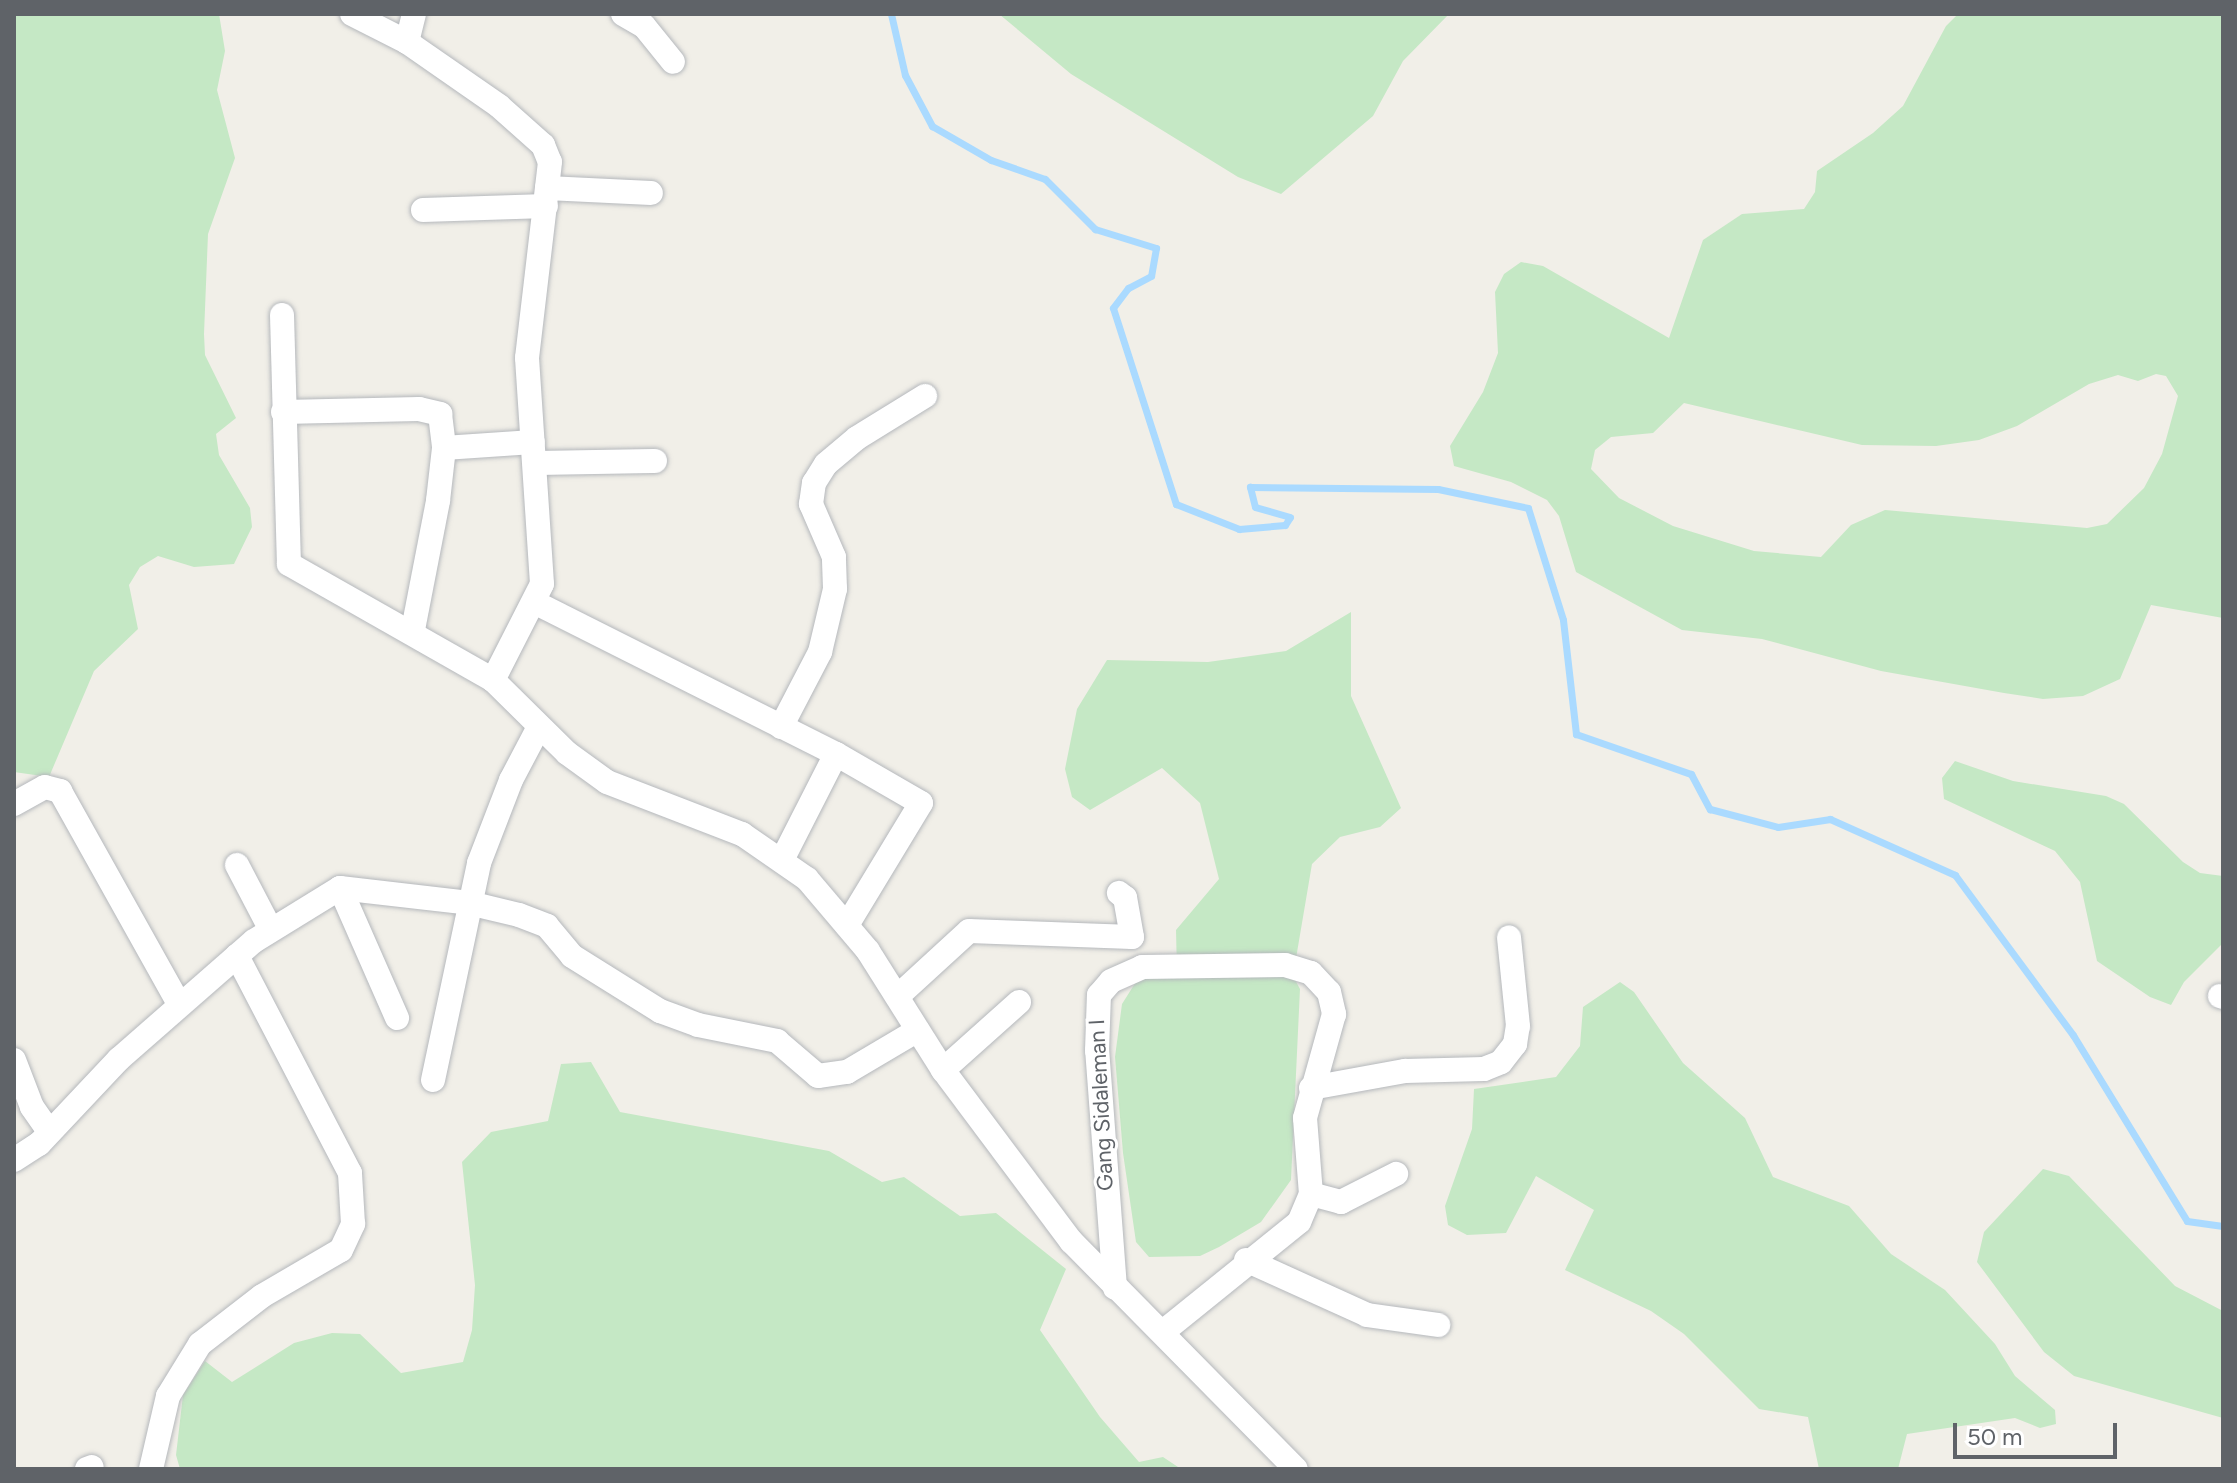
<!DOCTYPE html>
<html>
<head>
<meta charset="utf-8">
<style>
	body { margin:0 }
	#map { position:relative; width:2237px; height:1483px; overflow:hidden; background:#f1efe8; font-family:Figtree,sans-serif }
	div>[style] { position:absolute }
	.green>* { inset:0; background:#c5e8c5 }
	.stream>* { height:7px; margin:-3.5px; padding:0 3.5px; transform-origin:3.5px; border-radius:3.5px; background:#aadaff }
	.roads { filter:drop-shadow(0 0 2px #b5b8bc) drop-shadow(0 0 2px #b5b8bc) }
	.minor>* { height:24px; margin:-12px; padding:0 12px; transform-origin:12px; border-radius:12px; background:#fff }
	span { translate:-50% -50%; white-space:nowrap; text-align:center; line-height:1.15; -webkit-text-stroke:6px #fff; paint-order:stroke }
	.street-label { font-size:22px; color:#5f6368 }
	.frame { position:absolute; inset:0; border:16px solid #5f6368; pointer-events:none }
	.scale { position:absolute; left:1953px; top:1423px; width:164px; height:36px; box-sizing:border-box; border:4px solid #5f6368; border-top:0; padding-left:10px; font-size:24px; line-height:28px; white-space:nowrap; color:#5f6368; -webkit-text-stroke:6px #fff; paint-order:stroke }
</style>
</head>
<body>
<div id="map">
	<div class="green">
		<div style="clip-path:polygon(14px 14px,219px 14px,225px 51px,217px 90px,235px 158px,208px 234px,204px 334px,205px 355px,236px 418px,216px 434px,219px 455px,250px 508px,252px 527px,234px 564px,194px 567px,158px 556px,140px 567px,129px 585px,138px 629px,94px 671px,49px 777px,14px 772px)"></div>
		<div style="clip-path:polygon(999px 14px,1449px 14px,1403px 61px,1373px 116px,1281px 194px,1238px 177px,1071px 74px)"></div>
		<div style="clip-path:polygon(evenodd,1958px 14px,2223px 14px,2223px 618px,2151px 605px,2120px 679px,2083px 696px,2043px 699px,2004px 693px,1881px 671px,1762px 639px,1682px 630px,1576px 572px,1559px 516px,1547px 500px,1511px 482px,1454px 466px,1450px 446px,1483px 392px,1498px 353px,1495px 292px,1504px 274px,1521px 262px,1543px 266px,1669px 338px,1703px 240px,1742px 214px,1804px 209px,1815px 192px,1817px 171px,1873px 133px,1903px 106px,1946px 26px,1958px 14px,2156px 374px,2166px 376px,2178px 396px,2162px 454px,2144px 488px,2107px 524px,2087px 528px,1885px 510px,1851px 525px,1821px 557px,1754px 551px,1673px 526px,1619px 498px,1591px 469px,1595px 450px,1611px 437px,1653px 433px,1684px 403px,1862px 445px,1936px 446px,1979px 440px,2017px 426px,2089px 384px,2118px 375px,2138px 381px,2156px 374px)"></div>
		<div style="clip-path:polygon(1351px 612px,1351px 696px,1401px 808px,1380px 827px,1340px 837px,1312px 864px,1293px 976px,1300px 989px,1291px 1180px,1261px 1222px,1219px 1247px,1200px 1256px,1149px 1257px,1136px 1242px,1123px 1153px,1115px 1057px,1122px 1004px,1139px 977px,1177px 974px,1176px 930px,1219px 879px,1200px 803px,1162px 768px,1090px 810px,1072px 797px,1065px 769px,1077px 709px,1107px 660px,1208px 662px,1286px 651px)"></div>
		<div style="clip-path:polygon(1955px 761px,2013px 781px,2106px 796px,2124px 804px,2183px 862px,2200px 873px,2223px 876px,2223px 943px,2184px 982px,2171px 1005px,2150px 997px,2097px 961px,2080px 882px,2055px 851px,1944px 799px,1942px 778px)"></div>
		<div style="clip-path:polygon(1620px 982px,1634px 992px,1683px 1063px,1745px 1118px,1773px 1177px,1849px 1206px,1891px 1254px,1945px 1290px,1995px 1344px,2015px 1376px,2055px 1410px,2056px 1424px,2040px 1428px,2015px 1418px,1907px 1434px,1898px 1469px,1819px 1469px,1808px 1417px,1759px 1409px,1684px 1334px,1651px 1311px,1565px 1270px,1594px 1210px,1536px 1176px,1506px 1233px,1467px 1235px,1448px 1225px,1445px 1206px,1472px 1129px,1474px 1089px,1556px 1077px,1580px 1046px,1583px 1007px)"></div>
		<div style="clip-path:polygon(591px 1062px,620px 1112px,829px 1151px,882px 1182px,904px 1177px,960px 1216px,996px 1213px,1066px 1269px,1040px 1330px,1100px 1417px,1139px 1462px,1163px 1457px,1181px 1469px,180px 1469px,176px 1455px,183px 1395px,205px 1361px,232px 1382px,294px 1343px,332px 1333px,360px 1334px,401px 1373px,463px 1362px,472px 1330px,475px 1285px,462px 1162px,491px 1132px,548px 1121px,561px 1064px)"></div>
		<div style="clip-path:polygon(2043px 1169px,2069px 1176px,2175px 1286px,2223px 1311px,2223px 1418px,2074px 1376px,2044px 1352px,1977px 1262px,1984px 1232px)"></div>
	</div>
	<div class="stream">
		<div style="left:891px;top:14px;width:63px;rotate:77.1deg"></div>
		<div style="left:905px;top:75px;width:58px;rotate:62.1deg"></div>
		<div style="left:932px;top:126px;width:68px;rotate:30deg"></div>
		<div style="left:991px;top:160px;width:57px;rotate:19.4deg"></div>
		<div style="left:1045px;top:179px;width:71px;rotate:45deg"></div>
		<div style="left:1095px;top:229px;width:64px;rotate:17.3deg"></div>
		<div style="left:1156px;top:248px;width:28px;rotate:100deg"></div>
		<div style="left:1151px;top:276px;width:26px;rotate:152deg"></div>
		<div style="left:1128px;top:288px;width:25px;rotate:127deg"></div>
		<div style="left:1113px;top:308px;width:206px;rotate:72.2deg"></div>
		<div style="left:1176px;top:504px;width:68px;rotate:21.6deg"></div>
		<div style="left:1239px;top:529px;width:46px;rotate:-5deg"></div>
		<div style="left:1285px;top:525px;width:9px;rotate:-58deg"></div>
		<div style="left:1290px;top:517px;width:36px;rotate:-164deg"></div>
		<div style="left:1255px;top:507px;width:21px;rotate:-104deg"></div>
		<div style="left:1250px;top:487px;width:188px;rotate:0.6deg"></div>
		<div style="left:1438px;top:489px;width:92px;rotate:11.9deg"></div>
		<div style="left:1528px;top:508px;width:117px;rotate:72.6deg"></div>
		<div style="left:1563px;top:620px;width:115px;rotate:83.5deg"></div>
		<div style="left:1576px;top:734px;width:122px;rotate:19.2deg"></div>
		<div style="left:1691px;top:774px;width:40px;rotate:62deg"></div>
		<div style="left:1710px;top:809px;width:70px;rotate:14.8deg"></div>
		<div style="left:1778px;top:827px;width:53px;rotate:-8.7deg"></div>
		<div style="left:1830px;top:819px;width:137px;rotate:24.1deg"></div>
		<div style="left:1955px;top:875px;width:199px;rotate:53.6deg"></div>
		<div style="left:2073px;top:1035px;width:218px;rotate:58.5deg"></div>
		<div style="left:2187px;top:1221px;width:36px;rotate:8deg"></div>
	</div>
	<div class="roads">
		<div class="minor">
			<div style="left:352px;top:14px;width:62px;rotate:27deg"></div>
			<div style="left:407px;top:42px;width:112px;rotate:34.8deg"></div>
			<div style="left:499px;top:106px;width:59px;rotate:41.6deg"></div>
			<div style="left:543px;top:145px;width:18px;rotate:68deg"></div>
			<div style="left:550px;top:162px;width:197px;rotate:96.7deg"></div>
			<div style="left:527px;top:358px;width:226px;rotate:86.2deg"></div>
			<div style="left:542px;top:584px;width:108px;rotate:117deg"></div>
			<div style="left:493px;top:680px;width:104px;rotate:44.6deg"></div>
			<div style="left:567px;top:753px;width:49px;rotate:35.9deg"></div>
			<div style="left:607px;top:782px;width:145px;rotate:21.1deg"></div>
			<div style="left:742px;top:834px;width:79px;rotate:34.7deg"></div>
			<div style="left:807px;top:879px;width:94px;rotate:49.7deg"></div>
			<div style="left:868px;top:951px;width:141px;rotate:57.8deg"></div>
			<div style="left:943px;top:1070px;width:214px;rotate:53.2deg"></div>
			<div style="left:1071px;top:1241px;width:320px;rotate:45.4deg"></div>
			<div style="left:623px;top:14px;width:24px;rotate:30deg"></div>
			<div style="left:644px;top:26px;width:46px;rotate:51.1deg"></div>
			<div style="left:407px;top:42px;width:29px;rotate:-76deg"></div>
			<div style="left:547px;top:188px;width:104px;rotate:2.8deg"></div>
			<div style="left:423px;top:210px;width:123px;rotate:-1.9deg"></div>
			<div style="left:282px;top:315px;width:249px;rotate:88.4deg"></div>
			<div style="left:289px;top:564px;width:235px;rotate:29.6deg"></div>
			<div style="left:283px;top:412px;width:136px;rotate:-1.3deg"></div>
			<div style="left:419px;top:409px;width:22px;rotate:13deg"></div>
			<div style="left:440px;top:414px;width:34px;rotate:83deg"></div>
			<div style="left:444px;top:448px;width:53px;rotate:96.5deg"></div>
			<div style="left:438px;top:501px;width:131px;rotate:101deg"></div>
			<div style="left:444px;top:448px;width:89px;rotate:-3.9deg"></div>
			<div style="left:535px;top:463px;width:120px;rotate:-1deg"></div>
			<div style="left:536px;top:603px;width:336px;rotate:26.7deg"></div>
			<div style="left:836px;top:754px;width:117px;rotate:117deg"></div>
			<div style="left:781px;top:727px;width:85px;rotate:-62.5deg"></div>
			<div style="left:820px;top:652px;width:65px;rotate:-76.6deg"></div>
			<div style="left:835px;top:589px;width:32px;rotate:-92deg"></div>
			<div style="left:834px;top:557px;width:58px;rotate:-113.5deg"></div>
			<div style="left:811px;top:504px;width:21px;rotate:-82deg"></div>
			<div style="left:814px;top:483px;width:22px;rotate:-58deg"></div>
			<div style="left:826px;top:464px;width:40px;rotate:-40deg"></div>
			<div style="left:857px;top:438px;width:80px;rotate:-31.7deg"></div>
			<div style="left:836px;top:754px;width:98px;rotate:30deg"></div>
			<div style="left:921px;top:803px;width:143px;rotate:121.2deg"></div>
			<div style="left:14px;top:804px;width:35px;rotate:-29deg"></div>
			<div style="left:45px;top:787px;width:16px;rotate:15deg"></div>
			<div style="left:60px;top:791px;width:244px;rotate:60.8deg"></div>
			<div style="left:237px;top:865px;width:73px;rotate:62.4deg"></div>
			<div style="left:340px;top:888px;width:142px;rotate:66.3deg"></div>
			<div style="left:898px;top:996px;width:96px;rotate:-42.5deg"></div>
			<div style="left:969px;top:931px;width:163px;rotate:2.1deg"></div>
			<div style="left:1132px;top:937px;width:40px;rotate:-100deg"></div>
			<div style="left:1125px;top:898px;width:8px;rotate:-140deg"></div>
			<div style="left:2220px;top:996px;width:3px;rotate:18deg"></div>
			<div style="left:14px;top:1060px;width:50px;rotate:69deg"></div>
			<div style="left:32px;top:1107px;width:29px;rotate:55deg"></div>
			<div style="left:943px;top:1070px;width:102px;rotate:-41.8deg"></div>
			<div style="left:433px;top:1080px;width:222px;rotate:-78deg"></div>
			<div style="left:479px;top:863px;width:89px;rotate:-68.9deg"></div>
			<div style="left:511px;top:780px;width:60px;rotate:-62.2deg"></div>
			<div style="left:1311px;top:1088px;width:96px;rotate:-10.3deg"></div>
			<div style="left:1405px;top:1071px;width:79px;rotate:-1.5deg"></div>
			<div style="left:1484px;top:1069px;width:18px;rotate:-22deg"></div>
			<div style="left:1501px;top:1062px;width:23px;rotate:-52deg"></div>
			<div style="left:1515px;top:1044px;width:18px;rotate:-81deg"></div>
			<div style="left:1518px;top:1026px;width:89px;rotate:-95.8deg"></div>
			<div style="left:14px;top:1160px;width:30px;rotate:-33deg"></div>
			<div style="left:39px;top:1144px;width:117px;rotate:-46.7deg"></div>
			<div style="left:119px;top:1059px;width:179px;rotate:-41.2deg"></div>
			<div style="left:254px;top:941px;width:101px;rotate:-31.6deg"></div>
			<div style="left:340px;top:888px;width:130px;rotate:6.6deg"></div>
			<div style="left:469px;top:903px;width:51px;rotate:13.5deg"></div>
			<div style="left:519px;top:915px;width:30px;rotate:21deg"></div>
			<div style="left:547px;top:926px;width:39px;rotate:50deg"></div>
			<div style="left:572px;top:956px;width:104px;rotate:32deg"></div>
			<div style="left:660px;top:1011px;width:40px;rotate:20.2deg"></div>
			<div style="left:698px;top:1025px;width:81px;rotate:11.4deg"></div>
			<div style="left:777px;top:1041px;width:54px;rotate:40.5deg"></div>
			<div style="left:818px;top:1076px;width:29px;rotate:-8deg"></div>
			<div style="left:847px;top:1072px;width:82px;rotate:-30.6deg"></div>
			<div style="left:1311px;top:1194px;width:31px;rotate:15deg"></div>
			<div style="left:1341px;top:1202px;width:62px;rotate:-27deg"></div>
			<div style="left:1246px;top:1260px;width:133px;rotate:24.4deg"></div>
			<div style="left:1367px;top:1315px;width:72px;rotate:8deg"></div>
			<div style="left:1115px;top:1288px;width:238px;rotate:-94.3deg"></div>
			<div style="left:1097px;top:1051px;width:56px;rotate:-88deg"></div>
			<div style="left:1099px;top:995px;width:18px;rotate:-49deg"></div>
			<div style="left:1111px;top:981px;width:34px;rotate:-24deg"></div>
			<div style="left:1142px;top:967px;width:143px;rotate:-0.8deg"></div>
			<div style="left:1285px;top:965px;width:27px;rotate:17deg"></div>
			<div style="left:1311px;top:973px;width:26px;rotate:47deg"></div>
			<div style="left:1329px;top:992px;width:23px;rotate:77deg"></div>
			<div style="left:1334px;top:1014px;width:108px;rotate:105.6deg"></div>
			<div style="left:1305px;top:1118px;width:76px;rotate:85.5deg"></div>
			<div style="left:1311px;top:1194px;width:30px;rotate:113deg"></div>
			<div style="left:1299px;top:1222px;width:174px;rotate:141.1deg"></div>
			<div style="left:87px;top:1469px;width:5px;rotate:-22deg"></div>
			<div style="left:151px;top:1469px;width:75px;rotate:-76.9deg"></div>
			<div style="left:168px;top:1396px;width:61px;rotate:-58.4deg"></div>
			<div style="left:200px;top:1344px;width:78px;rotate:-37.7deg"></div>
			<div style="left:262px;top:1296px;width:91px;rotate:-30.2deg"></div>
			<div style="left:341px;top:1250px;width:29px;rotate:-65deg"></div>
			<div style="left:353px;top:1224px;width:51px;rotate:-93.4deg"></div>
			<div style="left:350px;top:1173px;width:245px;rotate:-117.5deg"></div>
		</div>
	</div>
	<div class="street-label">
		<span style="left:1101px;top:1105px;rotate:-93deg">Gang Sidaleman I</span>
	</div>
	<div class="frame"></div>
	<div class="scale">50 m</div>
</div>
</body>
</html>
